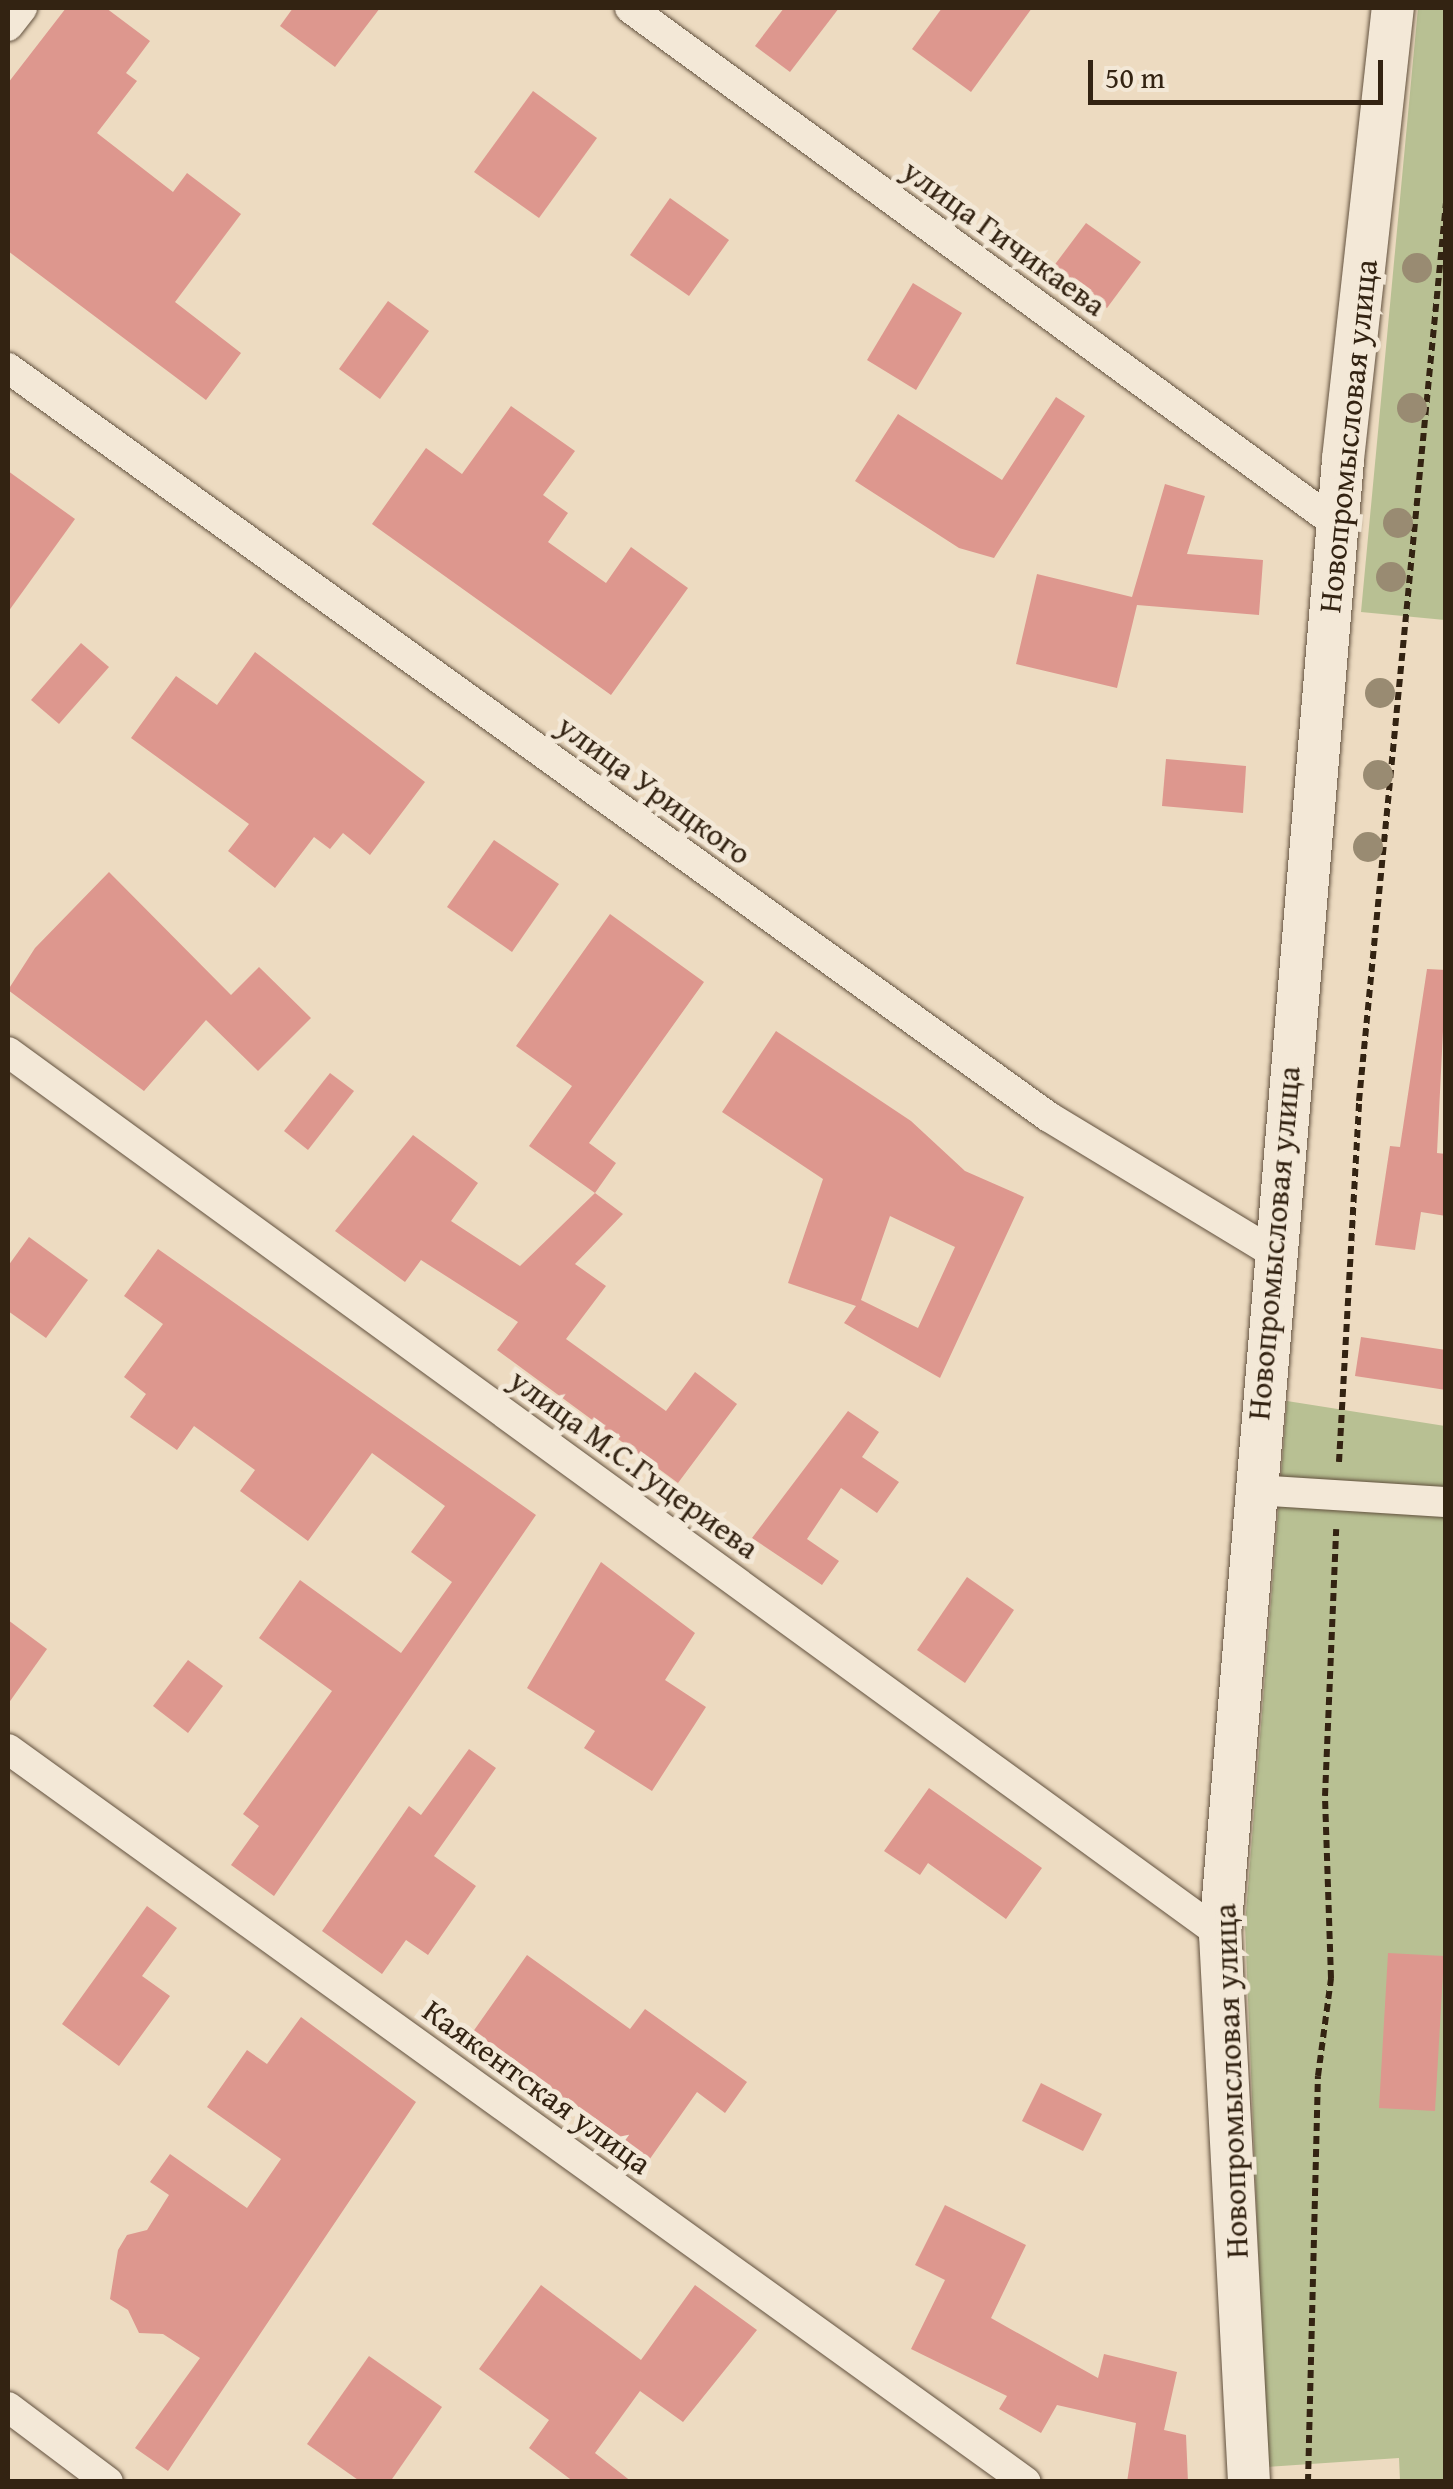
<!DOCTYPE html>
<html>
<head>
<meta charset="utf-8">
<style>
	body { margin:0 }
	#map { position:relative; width:1453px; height:2489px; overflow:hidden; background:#eddbc1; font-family:"Gentium Book Plus",serif }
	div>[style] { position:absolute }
	.green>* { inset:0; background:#b8c093 }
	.building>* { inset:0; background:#dd978e }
	.path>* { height:6px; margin-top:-3px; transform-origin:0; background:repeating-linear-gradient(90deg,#332312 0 8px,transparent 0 13px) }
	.roads { filter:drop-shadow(0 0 2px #62513e) drop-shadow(0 0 2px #62513e) }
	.street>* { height:30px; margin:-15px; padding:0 15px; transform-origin:15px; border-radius:15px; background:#f3e8d7 }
	.secondary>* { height:42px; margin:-21px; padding:0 21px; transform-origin:21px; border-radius:21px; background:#f3e8d7 }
	.trees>* { width:30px; height:30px; margin:-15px; border-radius:50%; background:#998b72 }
	span { translate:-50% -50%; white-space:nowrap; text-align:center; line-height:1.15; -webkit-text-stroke:10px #f3e8d7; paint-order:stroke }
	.street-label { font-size:32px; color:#332312 }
	.frame { position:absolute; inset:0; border:10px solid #332312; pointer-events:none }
	.scale { position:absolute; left:1088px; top:60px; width:295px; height:45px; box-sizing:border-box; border:5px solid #332312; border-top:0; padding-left:12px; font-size:30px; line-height:35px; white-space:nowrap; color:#332312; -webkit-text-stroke:8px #f3e8d7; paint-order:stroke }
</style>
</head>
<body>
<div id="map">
	<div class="green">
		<div style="clip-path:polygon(1418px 8px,1446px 8px,1445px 620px,1361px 612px)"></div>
		<div style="clip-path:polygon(1287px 1401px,1445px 1426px,1445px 2481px,1400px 2481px,1399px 2458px,1267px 2467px,1245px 1925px)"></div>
	</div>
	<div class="building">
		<div style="clip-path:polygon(66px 8px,106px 8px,150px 41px,126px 73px,137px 81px,97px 133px,173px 192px,187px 173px,241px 214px,175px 302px,241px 353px,206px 400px,8px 251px,8px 83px)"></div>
		<div style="clip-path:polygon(293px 8px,380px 8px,335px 67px,280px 26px)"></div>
		<div style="clip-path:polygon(784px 8px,839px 8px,790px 72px,755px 46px)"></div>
		<div style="clip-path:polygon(942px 8px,1032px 8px,971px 92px,912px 49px)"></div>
		<div style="clip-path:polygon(533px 91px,597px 138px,539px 218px,474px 172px)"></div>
		<div style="clip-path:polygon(670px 198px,729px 240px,689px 296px,630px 255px)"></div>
		<div style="clip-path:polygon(1086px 223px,1141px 262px,1107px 308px,1053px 267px)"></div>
		<div style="clip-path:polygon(913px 283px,962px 313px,916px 390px,867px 360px)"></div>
		<div style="clip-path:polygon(388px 301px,429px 331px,380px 399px,339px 369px)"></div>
		<div style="clip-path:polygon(1056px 397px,1085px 416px,994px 558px,959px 548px,855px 481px,898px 414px,1002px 480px)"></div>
		<div style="clip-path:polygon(511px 406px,575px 451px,543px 495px,568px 513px,548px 542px,606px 583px,631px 547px,688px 588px,611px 695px,372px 524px,426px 448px,462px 474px)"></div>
		<div style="clip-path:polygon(8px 471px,75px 519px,8px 612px)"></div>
		<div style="clip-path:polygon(1165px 484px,1205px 496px,1187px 554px,1263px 560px,1259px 615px,1137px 605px,1117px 688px,1016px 664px,1037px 574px,1132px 597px)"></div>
		<div style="clip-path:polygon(81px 643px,109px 667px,59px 724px,31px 700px)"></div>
		<div style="clip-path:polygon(255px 652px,425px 782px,370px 855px,343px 833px,330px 849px,314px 837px,275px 888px,228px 851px,249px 824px,131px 738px,176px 676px,217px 705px)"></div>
		<div style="clip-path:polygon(1166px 759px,1246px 766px,1243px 813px,1162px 806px)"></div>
		<div style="clip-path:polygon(494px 840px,559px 884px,512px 952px,447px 907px)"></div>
		<div style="clip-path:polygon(109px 872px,231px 995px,259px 967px,311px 1018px,258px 1071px,206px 1020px,144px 1091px,8px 990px,35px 948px)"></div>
		<div style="clip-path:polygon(610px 914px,704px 982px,589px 1143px,616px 1163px,595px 1193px,529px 1146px,572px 1086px,516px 1046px)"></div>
		<div style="clip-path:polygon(1427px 969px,1446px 970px,1437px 1153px,1446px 1154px,1446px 1216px,1421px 1212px,1415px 1250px,1375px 1245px,1390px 1146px,1400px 1147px)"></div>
		<div style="clip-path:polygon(evenodd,776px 1031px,911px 1121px,965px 1171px,1024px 1197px,940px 1378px,844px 1323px,856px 1306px,788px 1283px,823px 1179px,722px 1112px,776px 1031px,890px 1216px,955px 1247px,918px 1328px,861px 1300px,890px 1216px)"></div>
		<div style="clip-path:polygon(330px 1073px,354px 1091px,308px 1150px,284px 1131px)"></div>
		<div style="clip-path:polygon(413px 1135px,478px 1183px,451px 1221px,520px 1266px,595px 1193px,623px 1214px,575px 1264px,606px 1286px,566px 1339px,666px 1411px,695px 1372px,737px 1404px,678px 1483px,497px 1350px,518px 1322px,421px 1260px,405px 1282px,335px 1231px)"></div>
		<div style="clip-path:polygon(29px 1237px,88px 1280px,46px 1338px,8px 1311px,8px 1266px)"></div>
		<div style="clip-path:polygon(158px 1249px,536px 1515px,274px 1896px,231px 1865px,259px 1826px,243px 1814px,332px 1691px,259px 1638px,300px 1580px,401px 1653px,452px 1582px,411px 1552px,445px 1506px,372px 1453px,308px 1541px,240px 1491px,255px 1470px,194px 1426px,177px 1450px,130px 1417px,146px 1394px,124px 1377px,163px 1324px,124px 1296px)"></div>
		<div style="clip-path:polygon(1361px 1337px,1446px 1350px,1446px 1390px,1355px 1376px)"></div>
		<div style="clip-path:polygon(848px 1411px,879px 1432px,862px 1457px,899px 1482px,877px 1513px,841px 1488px,807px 1539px,839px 1561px,822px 1585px,752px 1538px)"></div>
		<div style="clip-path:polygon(601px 1562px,695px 1633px,665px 1680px,706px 1707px,652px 1791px,584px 1748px,595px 1731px,527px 1688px)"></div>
		<div style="clip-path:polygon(967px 1577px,1014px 1610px,965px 1683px,917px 1650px)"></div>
		<div style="clip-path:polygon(8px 1620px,47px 1649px,8px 1704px)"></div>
		<div style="clip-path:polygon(188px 1660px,223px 1686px,188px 1733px,153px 1706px)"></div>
		<div style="clip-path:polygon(469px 1749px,496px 1768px,434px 1856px,476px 1886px,428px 1955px,406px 1940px,382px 1974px,322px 1931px,409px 1806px,421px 1815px)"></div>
		<div style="clip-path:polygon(929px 1788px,1042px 1868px,1006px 1919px,928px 1863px,920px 1875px,884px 1851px)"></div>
		<div style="clip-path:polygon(147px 1906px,177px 1928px,142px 1976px,170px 1996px,119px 2066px,62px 2024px)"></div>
		<div style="clip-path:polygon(1388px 1953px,1444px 1956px,1435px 2111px,1379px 2108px)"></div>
		<div style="clip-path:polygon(527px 1955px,630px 2029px,645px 2009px,747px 2082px,725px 2113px,697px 2092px,647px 2163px,470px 2036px)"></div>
		<div style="clip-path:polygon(301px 2017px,416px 2102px,168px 2471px,135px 2448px,200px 2358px,163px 2334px,139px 2333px,128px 2310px,110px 2299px,118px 2250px,127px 2235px,147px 2230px,169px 2195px,150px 2182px,170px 2154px,247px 2208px,281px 2159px,207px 2107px,247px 2050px,267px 2064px)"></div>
		<div style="clip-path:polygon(1041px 2083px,1102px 2114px,1083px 2151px,1022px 2121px)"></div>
		<div style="clip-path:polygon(945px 2205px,1026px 2245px,991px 2318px,1098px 2378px,1104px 2354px,1177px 2372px,1164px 2430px,1186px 2435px,1188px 2482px,1127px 2482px,1136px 2423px,1057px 2405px,1041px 2433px,999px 2409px,1007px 2396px,911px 2349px,945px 2280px,915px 2265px)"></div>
		<div style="clip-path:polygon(541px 2285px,641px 2360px,695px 2285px,757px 2330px,683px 2422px,640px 2391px,595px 2453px,632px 2482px,574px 2482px,529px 2448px,549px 2420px,479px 2369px)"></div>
		<div style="clip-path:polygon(369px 2356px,442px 2407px,390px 2482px,361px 2482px,307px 2444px)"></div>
	</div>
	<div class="path">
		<div style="left:1339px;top:1462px;width:362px;rotate:-86.8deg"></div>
		<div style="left:1359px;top:1101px;width:903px;rotate:-84.47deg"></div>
		<div style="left:1308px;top:2482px;width:406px;rotate:-88.6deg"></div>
		<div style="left:1318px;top:2076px;width:99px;rotate:-82.4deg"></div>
		<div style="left:1331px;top:1978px;width:182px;rotate:-91.9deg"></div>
		<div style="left:1325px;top:1796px;width:267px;rotate:-87.6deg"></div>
	</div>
	<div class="roads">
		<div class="street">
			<div style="left:630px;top:8px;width:877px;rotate:36.14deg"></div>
			<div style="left:8px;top:26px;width:23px;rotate:-52deg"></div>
			<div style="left:8px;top:368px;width:1282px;rotate:35.74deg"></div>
			<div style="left:1049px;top:1117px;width:261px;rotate:31.2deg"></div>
			<div style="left:8px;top:1052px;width:1499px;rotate:36.04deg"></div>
			<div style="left:1254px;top:1490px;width:192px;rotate:3.6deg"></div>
			<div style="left:8px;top:1749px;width:1254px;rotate:35.76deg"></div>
			<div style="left:8px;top:2407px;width:125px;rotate:36.9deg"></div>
		</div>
		<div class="secondary">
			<div style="left:1249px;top:2482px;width:549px;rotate:-93.03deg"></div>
			<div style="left:1220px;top:1934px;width:1480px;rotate:-85.23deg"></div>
			<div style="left:1343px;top:459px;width:454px;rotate:-83.7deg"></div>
		</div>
	</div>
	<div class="trees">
		<div style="left:1417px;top:268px"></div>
		<div style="left:1412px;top:408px"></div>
		<div style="left:1398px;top:523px"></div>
		<div style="left:1391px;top:577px"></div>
		<div style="left:1380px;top:693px"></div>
		<div style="left:1378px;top:775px"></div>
		<div style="left:1368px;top:847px"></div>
	</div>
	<div class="street-label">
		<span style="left:1004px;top:238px;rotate:36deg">улица Гичикаева</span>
		<span style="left:1348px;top:436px;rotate:-84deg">Новопромысловая улица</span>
		<span style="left:654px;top:790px;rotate:36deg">улица Урицкого</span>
		<span style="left:1274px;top:1243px;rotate:-85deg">Новопромысловая улица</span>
		<span style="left:634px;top:1464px;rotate:36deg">улица М.С.Гуцериева</span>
		<span style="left:1231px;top:2081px;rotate:-92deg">Новопромысловая улица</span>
		<span style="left:537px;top:2087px;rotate:36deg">Каякентская улица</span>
	</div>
	<div class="frame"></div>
	<div class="scale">50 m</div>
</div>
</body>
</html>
